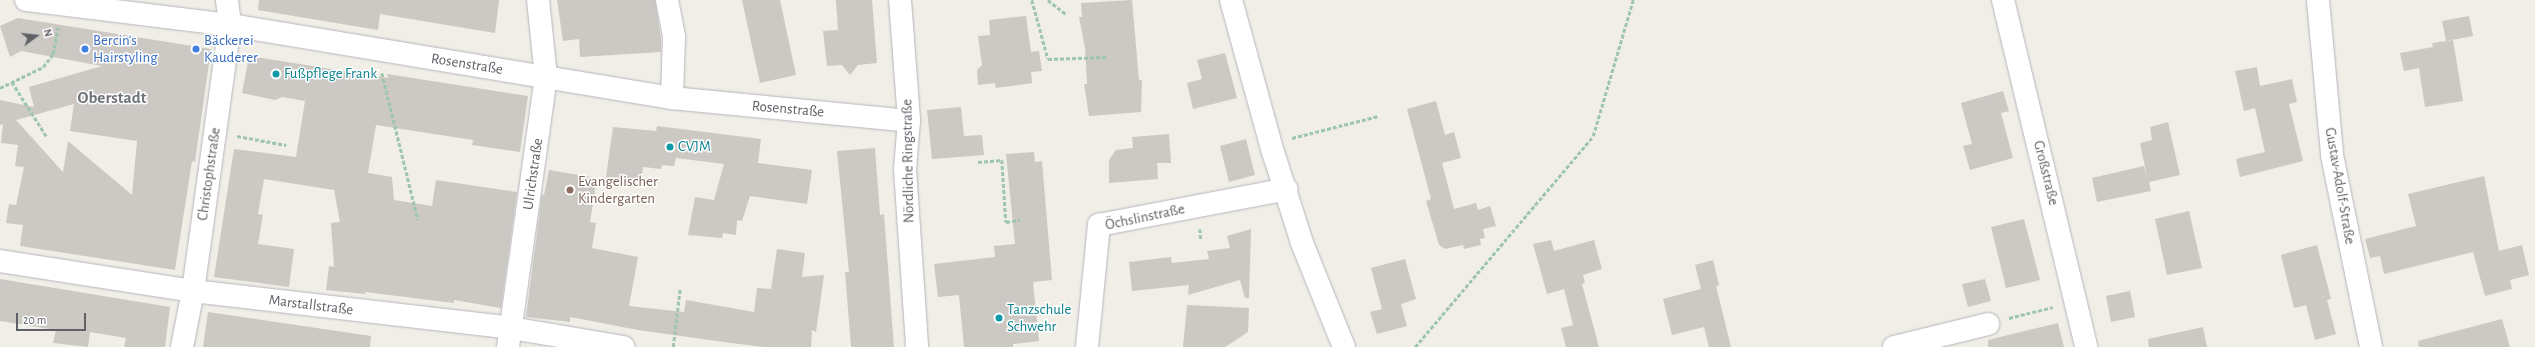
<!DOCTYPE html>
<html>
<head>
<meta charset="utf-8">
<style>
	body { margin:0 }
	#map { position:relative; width:2535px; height:347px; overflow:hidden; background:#f0eee7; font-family:"Alegreya Sans",sans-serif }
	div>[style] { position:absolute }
	.building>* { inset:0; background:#ccc8c4 }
	.path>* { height:2.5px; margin-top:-1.25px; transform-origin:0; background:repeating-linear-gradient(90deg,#9ec6ac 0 4px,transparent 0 6px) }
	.roads { filter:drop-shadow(0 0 1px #b4b6bb) drop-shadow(0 0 1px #b4b6bb) }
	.minor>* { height:22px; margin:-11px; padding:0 11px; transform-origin:11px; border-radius:11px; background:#fff }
	.dots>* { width:11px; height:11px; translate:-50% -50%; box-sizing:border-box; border:2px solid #fff; border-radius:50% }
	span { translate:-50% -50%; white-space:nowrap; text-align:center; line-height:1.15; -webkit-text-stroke:3px #fff; paint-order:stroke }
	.shop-label { font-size:15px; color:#366cbe }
	.left { translate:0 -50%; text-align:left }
	.street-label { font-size:15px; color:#5e6166 }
	.culture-label { font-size:15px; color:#0d838f }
	.education-label { font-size:15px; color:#785e54 }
	.quarter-label { font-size:17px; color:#6f7378; font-weight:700 }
	.north { position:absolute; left:16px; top:16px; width:40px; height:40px; -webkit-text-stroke:3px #fff; paint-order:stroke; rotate:75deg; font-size:11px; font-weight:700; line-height:16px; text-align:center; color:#5e6166 }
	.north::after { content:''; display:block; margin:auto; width:14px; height:18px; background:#5e6166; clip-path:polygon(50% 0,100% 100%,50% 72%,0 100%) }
	.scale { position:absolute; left:16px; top:313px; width:70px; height:18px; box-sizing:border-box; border:2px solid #5e6166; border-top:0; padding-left:5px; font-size:12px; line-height:14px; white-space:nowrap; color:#5e6166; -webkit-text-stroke:3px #fff; paint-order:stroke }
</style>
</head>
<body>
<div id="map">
	<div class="building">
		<div style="clip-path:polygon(259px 0,499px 0,495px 33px,380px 14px,378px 30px,258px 10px)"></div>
		<div style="clip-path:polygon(557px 0,655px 0,661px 38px,661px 52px,580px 57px,579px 39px,563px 41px)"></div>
		<div style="clip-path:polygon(742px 0,780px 0,796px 75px,760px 83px)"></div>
		<div style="clip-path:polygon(836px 0,872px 0,877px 63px,858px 65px,850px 75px,842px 65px,827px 66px,823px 31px,838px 30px)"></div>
		<div style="clip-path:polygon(1132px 0,1139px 80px,1142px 80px,1141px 112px,1089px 116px,1084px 84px,1087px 84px,1085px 48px,1079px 17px,1082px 17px,1081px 3px)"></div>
		<div style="clip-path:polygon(1026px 16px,1031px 52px,1039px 51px,1042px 71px,1031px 72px,1032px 83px,996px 88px,995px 83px,978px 85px,977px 70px,982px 65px,978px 36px,990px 35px,989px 20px)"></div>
		<div style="clip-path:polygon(2469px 16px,2473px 36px,2446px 41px,2442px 21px)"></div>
		<div style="clip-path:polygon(evenodd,18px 18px,211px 49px,195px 162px,192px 161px,175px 270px,20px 246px,23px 225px,6px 223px,9px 204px,16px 205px,24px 167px,15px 166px,18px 145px,1px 143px,3px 124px,0 125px,0 100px,34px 107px,29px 87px,102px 66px,21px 51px,10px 57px,0 26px,18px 18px,74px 104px,70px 131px,137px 141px,132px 195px,68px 141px,63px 172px,16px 120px,74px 104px)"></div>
		<div style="clip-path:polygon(2453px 40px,2463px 101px,2425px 107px,2419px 68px,2404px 71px,2400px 53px,2433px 47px,2432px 43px)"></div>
		<div style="clip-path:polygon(1225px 53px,1237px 98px,1193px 109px,1187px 83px,1202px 79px,1197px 60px)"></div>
		<div style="clip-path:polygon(249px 56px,388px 78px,387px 74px,528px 96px,520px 152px,472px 145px,473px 140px,376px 125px,368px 173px,392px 177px,394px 200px,432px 206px,436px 180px,517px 192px,501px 308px,454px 300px,454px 303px,365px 292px,365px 294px,326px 290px,329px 266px,334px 267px,331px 223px,340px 222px,334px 190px,264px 179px,258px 214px,263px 215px,258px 244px,294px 249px,289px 287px,214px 277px,234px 149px,296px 157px,305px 101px,282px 97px,275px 100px,242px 93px)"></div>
		<div style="clip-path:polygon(2257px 67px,2260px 86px,2292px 79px,2297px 102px,2289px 104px,2303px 161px,2240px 177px,2236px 159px,2265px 152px,2255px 108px,2244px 111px,2235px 71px)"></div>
		<div style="clip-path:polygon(2003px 91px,2009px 111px,2001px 113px,2013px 158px,1970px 170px,1963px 146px,1972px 144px,1961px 103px)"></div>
		<div style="clip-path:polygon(1436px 101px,1445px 135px,1454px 132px,1461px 158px,1442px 163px,1454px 209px,1476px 203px,1478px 210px,1490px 206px,1496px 226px,1483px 229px,1485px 238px,1480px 239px,1481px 245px,1464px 249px,1463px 245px,1445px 249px,1439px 245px,1426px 201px,1431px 199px,1407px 109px)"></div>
		<div style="clip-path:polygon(961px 107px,964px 136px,982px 135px,984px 155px,932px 159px,927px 110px)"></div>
		<div style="clip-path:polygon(2168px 122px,2180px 175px,2149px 182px,2151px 191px,2097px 202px,2092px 178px,2144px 166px,2148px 182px,2140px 143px,2152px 140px,2150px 127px)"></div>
		<div style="clip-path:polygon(657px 126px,761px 139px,758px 163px,812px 170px,807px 204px,750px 196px,742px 221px,737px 220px,736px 235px,723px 233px,722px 238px,688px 235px,695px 197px,714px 200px,724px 164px,676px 158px,674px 166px,662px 165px,661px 169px,643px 167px,641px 182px,606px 177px,613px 127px,656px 131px)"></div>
		<div style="clip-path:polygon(1169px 134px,1171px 163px,1157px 163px,1158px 179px,1109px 183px,1109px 160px,1116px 150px,1133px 148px,1132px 137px)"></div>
		<div style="clip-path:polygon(1246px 139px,1255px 175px,1229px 182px,1220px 146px)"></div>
		<div style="clip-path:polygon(875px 148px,880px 215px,884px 214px,894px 347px,851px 347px,845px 272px,849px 272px,837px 151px)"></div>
		<div style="clip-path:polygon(1034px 152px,1035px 162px,1042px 161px,1052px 280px,1033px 282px,1039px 341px,1013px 344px,1013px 347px,964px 347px,959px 295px,938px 297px,934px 264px,995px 257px,994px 246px,1015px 244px,1006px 154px)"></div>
		<div style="clip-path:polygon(549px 170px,597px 178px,590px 222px,596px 223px,592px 248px,638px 257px,629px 306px,684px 312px,686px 300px,754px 312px,757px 288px,771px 289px,777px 249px,805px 253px,802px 277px,824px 275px,816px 332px,812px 330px,811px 347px,765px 347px,731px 343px,638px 330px,570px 317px,570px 322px,526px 317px,542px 195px,544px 195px)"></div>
		<div style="clip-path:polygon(2484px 176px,2499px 251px,2522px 245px,2529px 275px,2510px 280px,2512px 289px,2485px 296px,2473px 252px,2384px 274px,2380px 256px,2370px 258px,2365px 239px,2416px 226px,2408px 194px)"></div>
		<div style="clip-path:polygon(2189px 211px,2202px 268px,2167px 275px,2155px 219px)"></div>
		<div style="clip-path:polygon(2024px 219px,2040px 280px,2006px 288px,1991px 227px)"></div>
		<div style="clip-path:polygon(1251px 229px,1249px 298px,1245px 298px,1240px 280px,1188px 295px,1189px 285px,1132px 291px,1129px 262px,1171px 257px,1172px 263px,1209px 259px,1207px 251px,1230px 248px,1227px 236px)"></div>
		<div style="clip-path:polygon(1551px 240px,1554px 251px,1594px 240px,1602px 269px,1583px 275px,1585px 283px,1582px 284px,1599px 347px,1566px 347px,1561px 328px,1573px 325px,1564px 289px,1547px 294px,1533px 244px)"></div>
		<div style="clip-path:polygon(2317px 245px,2331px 299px,2327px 300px,2336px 334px,2315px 340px,2306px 305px,2294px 308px,2281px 255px)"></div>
		<div style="clip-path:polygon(1405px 259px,1416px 299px,1401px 304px,1407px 326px,1377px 334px,1370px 312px,1382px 309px,1371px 268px)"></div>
		<div style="clip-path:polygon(1713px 260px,1719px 285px,1716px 286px,1731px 347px,1709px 347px,1704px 327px,1672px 335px,1663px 299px,1701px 289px,1695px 265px)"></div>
		<div style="clip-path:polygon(0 279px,170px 307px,165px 347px,124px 347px,126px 338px,90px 332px,88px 347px,53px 343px,56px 330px,0 321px)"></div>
		<div style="clip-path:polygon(1985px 279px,1991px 301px,1968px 307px,1962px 284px)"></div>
		<div style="clip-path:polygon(2130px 291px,2135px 317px,2111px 322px,2106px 296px)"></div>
		<div style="clip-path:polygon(1187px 305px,1249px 308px,1248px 332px,1225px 347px,1183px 347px)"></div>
		<div style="clip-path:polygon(208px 312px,371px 336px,370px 347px,203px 347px)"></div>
		<div style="clip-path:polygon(2502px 319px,2510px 347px,2419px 347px,2418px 341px)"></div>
		<div style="clip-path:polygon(2058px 323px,2064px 347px,1988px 347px,1988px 340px)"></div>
		<div style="clip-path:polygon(2203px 327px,2207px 347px,2149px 347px,2148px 339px)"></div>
	</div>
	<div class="path">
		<div style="left:1032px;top:0;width:61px;rotate:74.8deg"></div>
		<div style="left:1048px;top:59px;width:58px;rotate:-2deg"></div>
		<div style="left:1048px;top:0;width:23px;rotate:38deg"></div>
		<div style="left:382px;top:73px;width:151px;rotate:76.2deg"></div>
		<div style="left:12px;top:82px;width:65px;rotate:57.5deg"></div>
		<div style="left:0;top:88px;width:48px;rotate:-26deg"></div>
		<div style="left:43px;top:67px;width:16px;rotate:-52deg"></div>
		<div style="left:53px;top:54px;width:27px;rotate:-80deg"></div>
		<div style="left:237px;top:136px;width:50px;rotate:10.4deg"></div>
		<div style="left:1292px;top:138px;width:89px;rotate:-14.3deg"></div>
		<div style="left:978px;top:162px;width:24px;rotate:-5deg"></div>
		<div style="left:1002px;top:160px;width:62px;rotate:86.3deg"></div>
		<div style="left:1006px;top:222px;width:14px;rotate:-8deg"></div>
		<div style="left:1200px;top:229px;width:11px;rotate:85deg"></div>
		<div style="left:2009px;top:318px;width:45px;rotate:-14deg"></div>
		<div style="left:673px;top:347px;width:59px;rotate:-83.2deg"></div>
		<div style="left:1415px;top:347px;width:276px;rotate:-49.8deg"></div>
		<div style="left:1593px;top:136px;width:142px;rotate:-73.6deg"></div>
	</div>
	<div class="roads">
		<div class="minor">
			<div style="left:26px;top:0;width:206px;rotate:7deg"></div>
			<div style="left:230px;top:25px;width:448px;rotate:9.4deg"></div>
			<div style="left:672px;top:98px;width:238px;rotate:5.5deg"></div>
			<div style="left:667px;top:0;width:38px;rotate:79deg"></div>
			<div style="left:674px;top:37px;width:61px;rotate:91.9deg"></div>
			<div style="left:900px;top:0;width:121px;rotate:85.7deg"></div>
			<div style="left:909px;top:121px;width:48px;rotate:94.8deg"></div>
			<div style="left:905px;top:169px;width:178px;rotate:86.1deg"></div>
			<div style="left:1231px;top:0;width:158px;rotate:74.6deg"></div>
			<div style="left:1273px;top:152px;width:96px;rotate:72.3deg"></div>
			<div style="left:1302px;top:243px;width:112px;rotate:68deg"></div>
			<div style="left:2003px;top:0;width:357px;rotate:76.5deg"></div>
			<div style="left:2318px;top:0;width:156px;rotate:84.8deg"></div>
			<div style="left:2332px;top:155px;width:196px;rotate:78.5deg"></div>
			<div style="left:0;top:261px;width:195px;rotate:8.8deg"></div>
			<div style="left:193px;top:291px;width:320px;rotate:6.6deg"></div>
			<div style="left:511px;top:328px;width:114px;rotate:9.6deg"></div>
			<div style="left:182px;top:347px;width:57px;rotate:-78.9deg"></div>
			<div style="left:193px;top:291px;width:269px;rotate:-82.1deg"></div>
			<div style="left:230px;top:25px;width:25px;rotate:-97deg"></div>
			<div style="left:508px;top:347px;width:273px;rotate:-82deg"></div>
			<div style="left:546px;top:77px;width:77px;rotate:-95.9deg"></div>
			<div style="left:1087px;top:347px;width:123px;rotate:-84.4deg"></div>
			<div style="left:1099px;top:225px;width:191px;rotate:-10.8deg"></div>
			<div style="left:1894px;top:347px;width:97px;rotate:-13.7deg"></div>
		</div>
	</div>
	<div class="dots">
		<div style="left:85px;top:49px;background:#3f7fe0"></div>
		<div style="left:196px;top:49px;background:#3f7fe0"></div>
		<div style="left:276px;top:74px;background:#0f9aa8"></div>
		<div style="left:670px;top:147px;background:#0f9aa8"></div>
		<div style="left:570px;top:190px;background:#8d6e63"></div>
		<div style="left:999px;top:318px;background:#0f9aa8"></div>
	</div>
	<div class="shop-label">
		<span class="left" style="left:93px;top:49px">Bercin's<br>Hairstyling</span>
		<span class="left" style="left:204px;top:49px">Bäckerei<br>Kauderer</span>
	</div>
	<div class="street-label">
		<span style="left:467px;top:64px;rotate:9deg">Rosenstraße</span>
		<span style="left:788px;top:109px;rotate:5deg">Rosenstraße</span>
		<span style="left:908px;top:161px;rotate:-91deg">Nördliche Ringstraße</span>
		<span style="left:2046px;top:173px;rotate:76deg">Großstraße</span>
		<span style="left:209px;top:174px;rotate:-82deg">Christophstraße</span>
		<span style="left:533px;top:174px;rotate:-82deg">Ulrichstraße</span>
		<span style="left:2340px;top:186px;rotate:80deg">Gustav-Adolf-Straße</span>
		<span style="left:1145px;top:217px;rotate:-12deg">Öchslinstraße</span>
		<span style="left:311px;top:305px;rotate:7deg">Marstallstraße</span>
	</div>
	<div class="culture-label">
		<span class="left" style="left:284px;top:74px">Fußpflege Frank</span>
		<span class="left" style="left:678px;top:147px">CVJM</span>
		<span class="left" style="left:1007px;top:318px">Tanzschule<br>Schwehr</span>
	</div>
	<div class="education-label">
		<span class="left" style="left:578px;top:190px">Evangelischer<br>Kindergarten</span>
	</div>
	<div class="quarter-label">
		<span style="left:112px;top:98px">Oberstadt</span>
	</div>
	<div class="north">N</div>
	<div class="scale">20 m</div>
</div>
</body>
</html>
